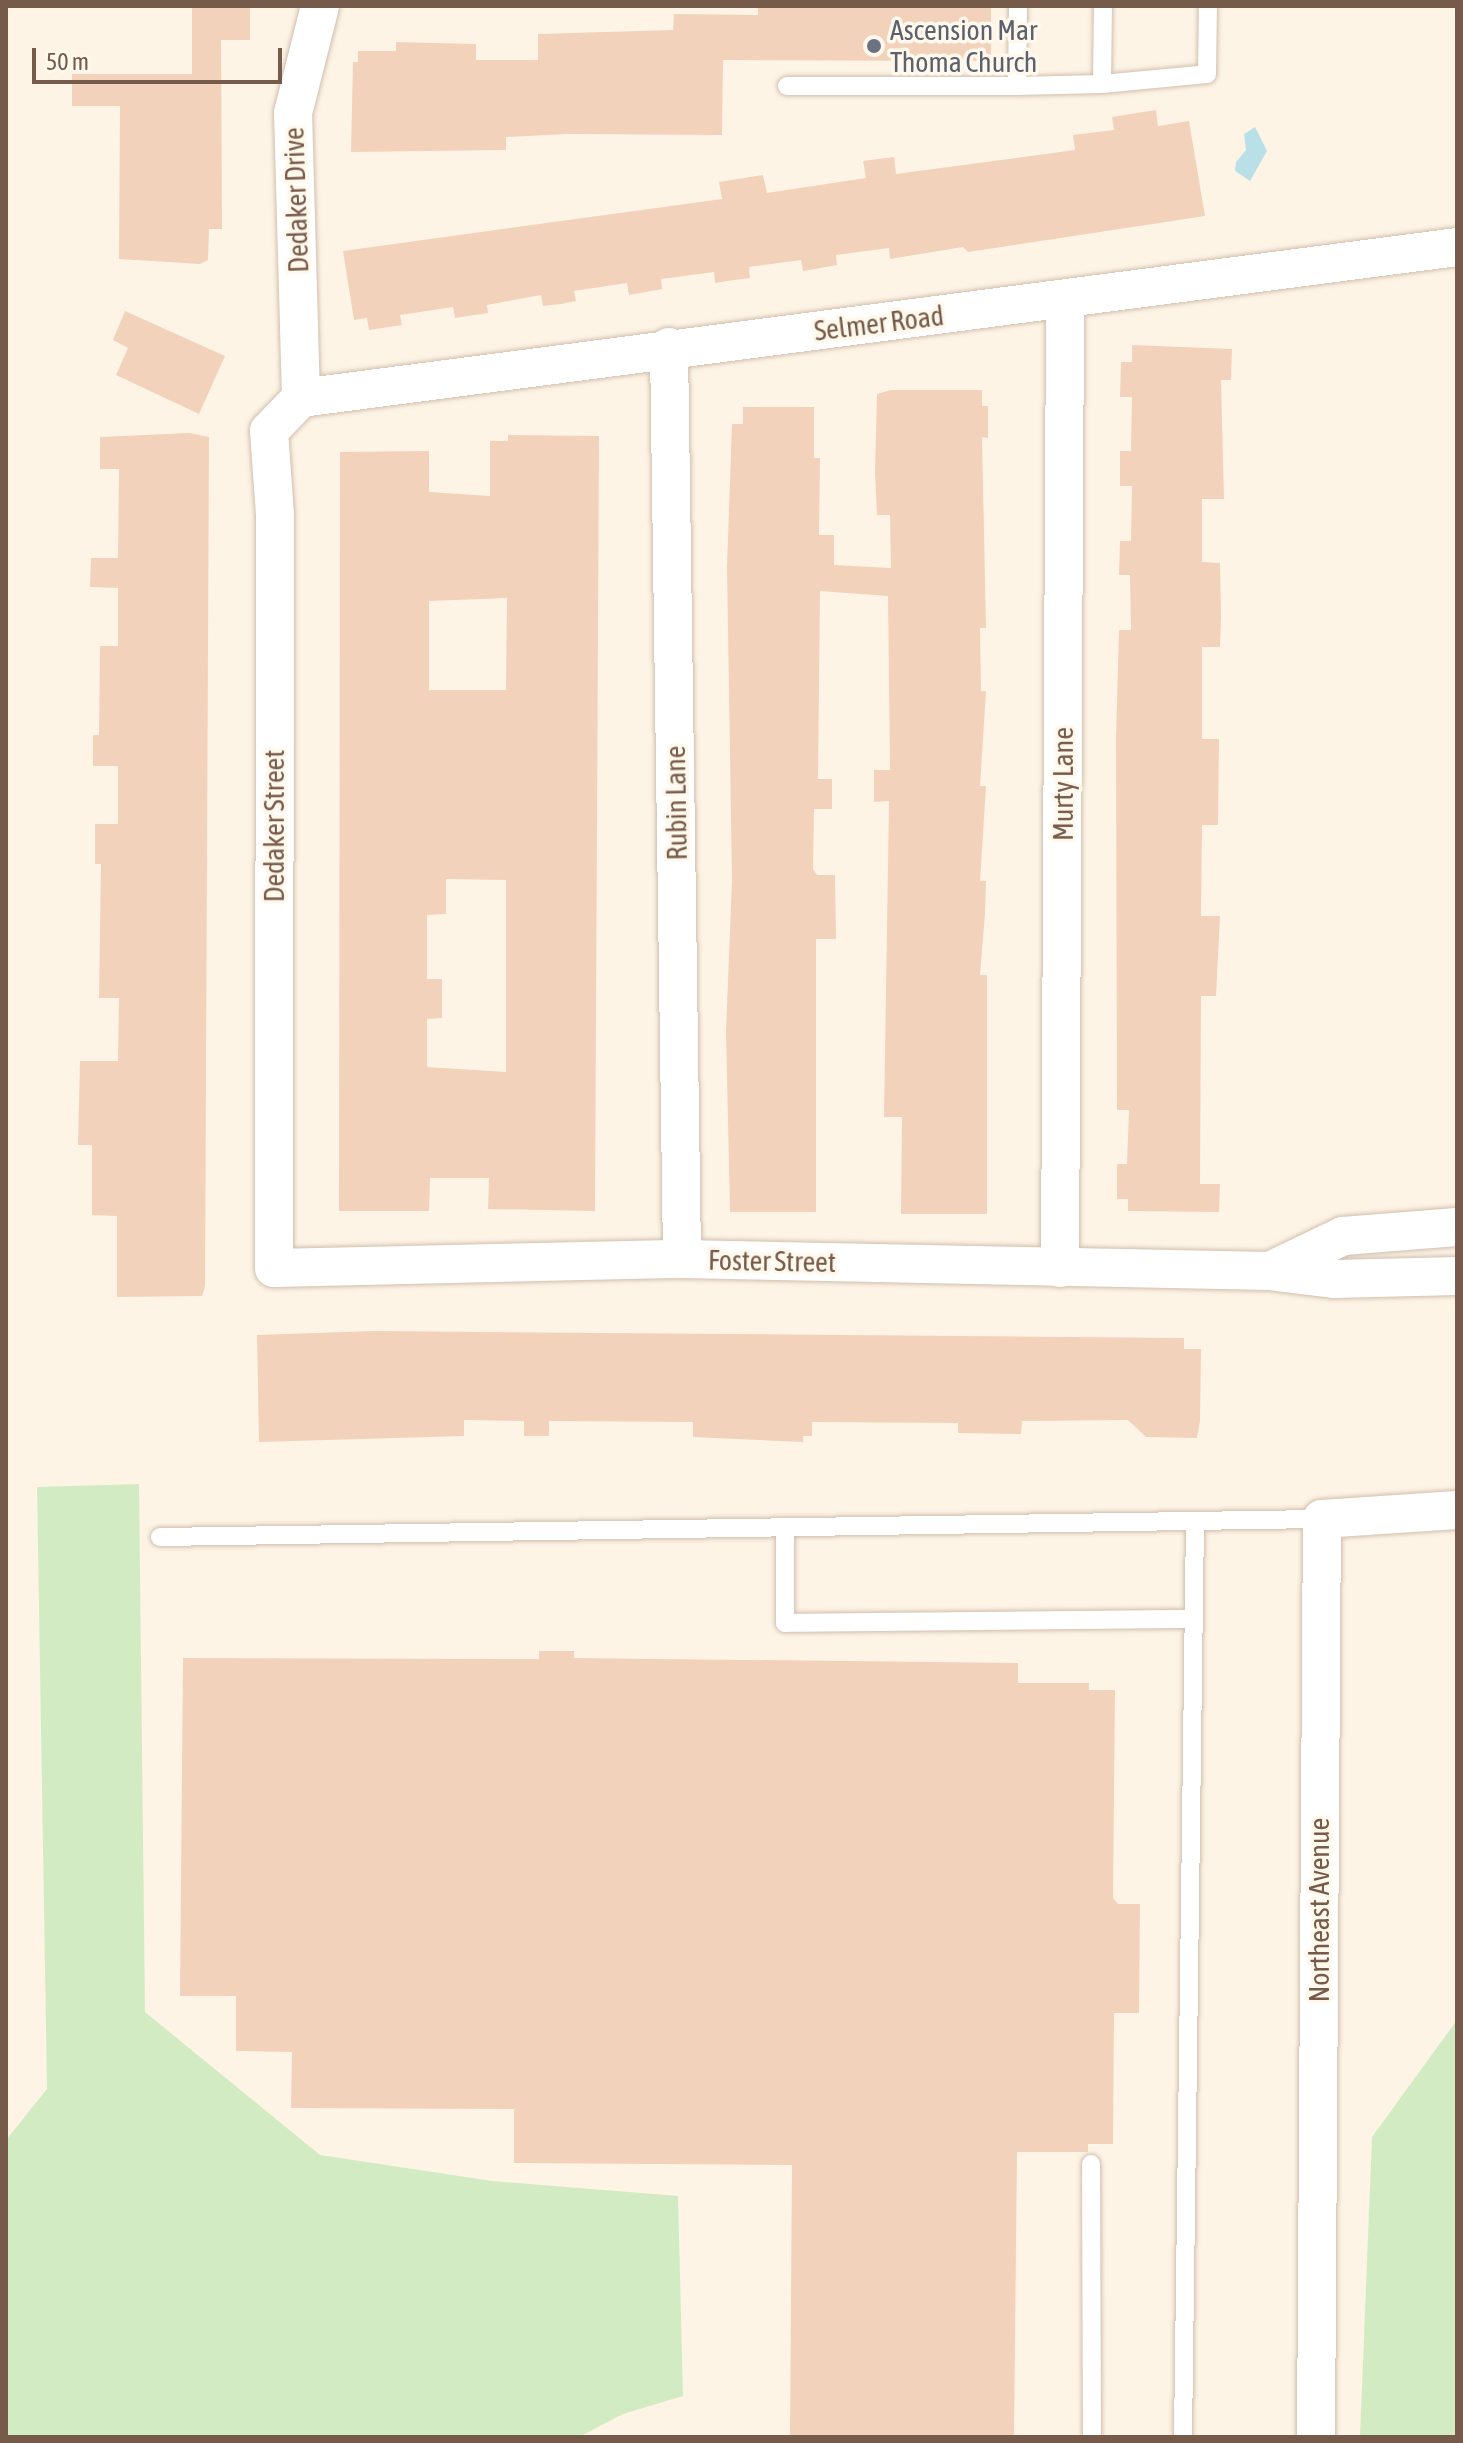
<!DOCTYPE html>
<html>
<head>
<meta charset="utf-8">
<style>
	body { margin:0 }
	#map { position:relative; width:1463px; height:2443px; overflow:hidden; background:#fdf4e5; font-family:"Asap Condensed",sans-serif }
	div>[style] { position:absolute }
	.green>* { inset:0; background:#d3ebc3 }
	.water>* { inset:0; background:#b9e0e7 }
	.building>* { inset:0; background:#f3d2bc }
	.roads { filter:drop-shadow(0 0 2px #d1beae) drop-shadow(0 0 2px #d1beae) }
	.service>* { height:18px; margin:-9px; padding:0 9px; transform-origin:9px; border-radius:9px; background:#fff }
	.minor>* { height:38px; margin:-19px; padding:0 19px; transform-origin:19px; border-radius:19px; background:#fff }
	.dots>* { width:22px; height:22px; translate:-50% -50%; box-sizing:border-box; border:4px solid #fff8ec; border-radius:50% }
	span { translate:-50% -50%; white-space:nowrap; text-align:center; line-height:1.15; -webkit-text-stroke:7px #fff8ec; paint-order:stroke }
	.worship-label { font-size:28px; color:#5b616d }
	.left { translate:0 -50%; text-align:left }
	.street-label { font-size:28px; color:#765a4a }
	.frame { position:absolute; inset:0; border:8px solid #765a4a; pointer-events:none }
	.scale { position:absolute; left:32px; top:48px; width:250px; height:36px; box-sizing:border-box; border:4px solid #765a4a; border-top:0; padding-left:10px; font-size:24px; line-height:28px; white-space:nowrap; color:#765a4a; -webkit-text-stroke:6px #fff8ec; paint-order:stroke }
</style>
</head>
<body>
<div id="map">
	<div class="green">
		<div style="clip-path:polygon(139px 1484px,145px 2012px,320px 2155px,492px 2181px,678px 2196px,683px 2396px,623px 2414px,579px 2437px,6px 2437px,6px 2140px,47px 2089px,37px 1487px)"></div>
		<div style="clip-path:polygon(1457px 2020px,1457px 2437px,1360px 2437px,1372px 2137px)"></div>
	</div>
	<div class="water">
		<div style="clip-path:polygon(1255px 127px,1267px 151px,1250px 181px,1235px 171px,1236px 162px,1246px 150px,1244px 134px)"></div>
	</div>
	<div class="building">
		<div style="clip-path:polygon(192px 6px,250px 6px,250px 40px,221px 40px,222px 229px,209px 229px,208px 260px,200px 264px,119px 259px,120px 106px,72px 106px,72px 74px,192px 74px)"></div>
		<div style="clip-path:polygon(758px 6px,991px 6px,991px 61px,723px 60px,722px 135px,567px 134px,506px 137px,506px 150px,351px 152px,353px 62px,358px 62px,358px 51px,396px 51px,396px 42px,476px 44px,476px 60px,538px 60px,538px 34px,673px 30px,674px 14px,758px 15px)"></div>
		<div style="clip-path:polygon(1156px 110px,1158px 126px,1189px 121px,1205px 216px,968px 252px,963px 247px,890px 259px,889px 248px,836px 255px,837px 265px,821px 268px,803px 271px,801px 260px,749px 267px,750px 278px,734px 280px,715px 283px,714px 272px,661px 279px,662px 289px,629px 295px,627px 283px,574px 291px,576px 301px,561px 304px,543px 306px,541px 295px,487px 305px,488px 313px,455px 318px,453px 307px,400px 315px,402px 325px,369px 330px,367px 318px,354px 320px,343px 251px,722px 199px,719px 182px,763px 175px,767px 193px,866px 178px,863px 161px,894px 157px,896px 174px,1075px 150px,1073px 135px,1114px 130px,1112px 117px)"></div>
		<div style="clip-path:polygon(125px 311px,225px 356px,199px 414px,116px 375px,128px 348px,113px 340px)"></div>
		<div style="clip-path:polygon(1132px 345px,1232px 349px,1231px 380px,1221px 380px,1224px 499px,1202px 499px,1202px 562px,1220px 563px,1221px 617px,1220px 647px,1202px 647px,1202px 739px,1219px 739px,1218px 825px,1202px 825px,1201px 916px,1220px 916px,1216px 996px,1201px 996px,1200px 1184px,1220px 1184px,1219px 1212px,1128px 1211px,1128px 1199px,1117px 1199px,1117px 1164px,1127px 1164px,1129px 1110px,1117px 1110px,1116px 737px,1119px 630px,1131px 630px,1130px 575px,1119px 575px,1120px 541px,1131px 541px,1132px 486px,1120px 486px,1120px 451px,1131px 451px,1132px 397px,1120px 397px,1121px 362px,1132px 362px)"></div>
		<div style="clip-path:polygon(891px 390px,982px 390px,982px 406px,988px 406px,988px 438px,982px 437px,986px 628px,980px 628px,981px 691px,986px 691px,980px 786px,986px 786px,980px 881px,986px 881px,985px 913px,980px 975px,987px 975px,987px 1214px,901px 1214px,902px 1117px,884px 1117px,889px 801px,874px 802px,874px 770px,890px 770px,888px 596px,820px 591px,818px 779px,832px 779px,832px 809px,814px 809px,813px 869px,817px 875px,835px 875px,836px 939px,816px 939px,816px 1212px,730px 1212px,726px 1032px,732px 880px,727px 567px,732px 424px,743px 424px,743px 407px,814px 407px,814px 458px,820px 458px,819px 535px,834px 535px,834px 565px,891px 568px,890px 515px,877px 515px,875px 472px,877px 394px)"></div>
		<div style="clip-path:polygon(190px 433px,209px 437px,205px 1286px,202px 1296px,117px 1297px,117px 1216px,92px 1215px,92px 1145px,78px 1145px,80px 1061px,118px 1061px,119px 998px,99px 998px,101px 864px,95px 864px,95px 824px,118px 824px,118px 766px,93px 766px,93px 735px,99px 735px,100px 646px,118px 646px,118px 588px,90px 587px,91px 558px,118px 558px,119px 469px,100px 469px,100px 437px)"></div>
		<div style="clip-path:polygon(evenodd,508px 435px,599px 436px,595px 1211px,488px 1209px,489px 1178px,430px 1178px,429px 1211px,339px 1211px,340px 452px,429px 451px,429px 492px,490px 496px,490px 441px,508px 441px,508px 435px,507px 598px,506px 690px,429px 690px,429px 601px,507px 598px,508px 435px,446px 879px,506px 880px,506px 1072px,427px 1067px,427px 1019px,442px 1018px,442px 979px,427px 979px,427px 915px,446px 914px,446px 879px)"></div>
		<div style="clip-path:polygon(374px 1331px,1184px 1338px,1184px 1349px,1201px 1349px,1200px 1421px,1197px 1438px,1146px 1437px,1128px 1420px,1022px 1421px,1021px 1434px,958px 1433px,958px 1423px,812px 1422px,812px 1436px,803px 1436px,803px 1442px,693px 1437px,693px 1422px,549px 1421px,549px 1436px,524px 1436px,524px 1421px,464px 1420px,464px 1436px,259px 1442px,257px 1335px)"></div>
		<div style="clip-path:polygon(539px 1651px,574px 1651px,574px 1658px,1018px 1663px,1018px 1683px,1089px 1683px,1089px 1690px,1115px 1690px,1113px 1898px,1118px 1904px,1140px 1904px,1139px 2013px,1114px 2013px,1113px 2144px,1088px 2144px,1088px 2152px,1017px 2152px,1014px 2437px,790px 2437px,792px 2165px,514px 2163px,514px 2109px,291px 2108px,292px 2052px,236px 2051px,236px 1996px,180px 1996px,183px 1658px,539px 1659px)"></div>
	</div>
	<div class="roads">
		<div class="service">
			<div style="left:1018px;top:6px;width:80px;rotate:90.7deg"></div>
			<div style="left:1017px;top:86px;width:85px;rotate:-1.3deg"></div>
			<div style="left:1102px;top:84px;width:78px;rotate:-89.3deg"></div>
			<div style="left:1102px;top:84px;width:105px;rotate:-5.4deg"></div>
			<div style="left:1207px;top:74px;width:68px;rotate:-89.2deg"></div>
			<div style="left:787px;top:86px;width:230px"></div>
			<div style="left:785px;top:1527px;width:96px;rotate:90deg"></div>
			<div style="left:785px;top:1623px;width:408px;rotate:-0.6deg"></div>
			<div style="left:160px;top:1537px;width:1162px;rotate:-0.89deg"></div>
			<div style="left:1091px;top:2164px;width:273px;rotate:89.8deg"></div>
			<div style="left:1183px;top:2437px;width:916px;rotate:-89.25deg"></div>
		</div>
		<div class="minor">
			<div style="left:669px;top:347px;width:912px;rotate:89.18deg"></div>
			<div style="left:301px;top:398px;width:46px;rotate:134.1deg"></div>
			<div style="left:269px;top:431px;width:84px;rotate:85.9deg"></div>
			<div style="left:275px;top:515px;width:753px;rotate:90.08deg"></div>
			<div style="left:274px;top:1268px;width:408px;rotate:-1.3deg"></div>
			<div style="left:682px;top:1259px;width:588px;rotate:1.17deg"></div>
			<div style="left:1270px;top:1271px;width:64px;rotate:7.1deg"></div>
			<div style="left:1334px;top:1279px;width:123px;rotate:-1.4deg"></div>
			<div style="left:301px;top:398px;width:1166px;rotate:-7.44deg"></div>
			<div style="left:301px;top:398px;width:285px;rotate:-91.6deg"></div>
			<div style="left:293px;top:113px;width:110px;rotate:-75.8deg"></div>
			<div style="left:1060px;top:1268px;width:967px;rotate:-89.7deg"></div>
			<div style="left:1270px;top:1271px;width:81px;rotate:-25.6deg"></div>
			<div style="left:1343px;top:1236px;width:114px;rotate:-4.5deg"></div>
			<div style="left:1316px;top:2437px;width:918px;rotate:-89.63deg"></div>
			<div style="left:1322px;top:1519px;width:135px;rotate:-3.8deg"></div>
		</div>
	</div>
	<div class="dots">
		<div style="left:874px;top:46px;background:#6b7280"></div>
	</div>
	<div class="worship-label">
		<span class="left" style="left:890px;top:46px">Ascension Mar<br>Thoma Church</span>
	</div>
	<div class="street-label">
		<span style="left:296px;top:200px;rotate:-92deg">Dedaker Drive</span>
		<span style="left:879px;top:323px;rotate:-7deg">Selmer Road</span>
		<span style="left:1063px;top:784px;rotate:-90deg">Murty Lane</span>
		<span style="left:676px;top:803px;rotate:-91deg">Rubin Lane</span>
		<span style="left:274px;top:826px;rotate:-90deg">Dedaker Street</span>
		<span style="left:772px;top:1261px;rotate:1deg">Foster Street</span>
		<span style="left:1319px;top:1910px;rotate:-90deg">Northeast Avenue</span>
	</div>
	<div class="frame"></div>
	<div class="scale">50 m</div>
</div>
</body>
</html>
